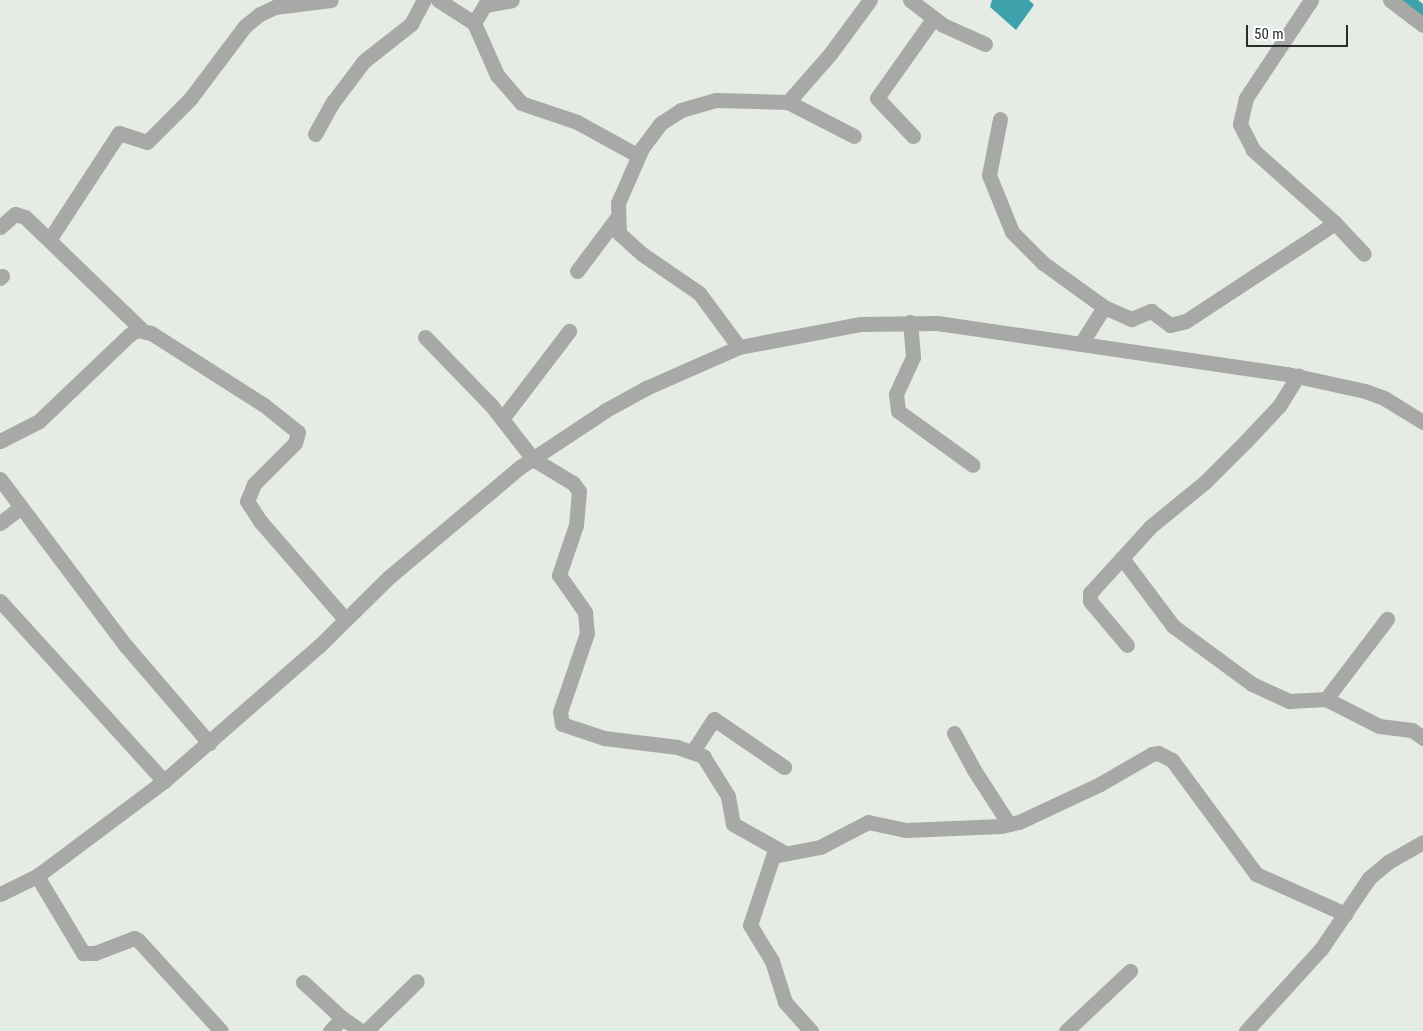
<!DOCTYPE html>
<html>
<head>
<meta charset="utf-8">
<style>
	body { margin:0 }
	#map { position:relative; width:1423px; height:1031px; overflow:hidden; background:#e5ebe5; font-family:"Roboto Condensed",sans-serif }
	div>[style] { position:absolute }
	.water>* { inset:0; background:#3ea2ad }
	.canal>* { height:14px; margin:-7px; padding:0 7px; transform-origin:7px; border-radius:7px; background:#3ea2ad }
	.minor>* { height:15px; margin:-7.5px; padding:0 7.5px; transform-origin:7.5px; border-radius:7.5px; background:#a8a9a6 }
	span { translate:-50% -50%; white-space:nowrap; text-align:center; line-height:1.15; -webkit-text-stroke:4.5px #fff; paint-order:stroke }
	.scale { position:absolute; left:1246px; top:25px; width:102px; height:22px; box-sizing:border-box; border:2px solid #2b2d2b; border-top:0; padding-left:6px; font-size:15px; line-height:18px; white-space:nowrap; color:#2b2d2b; -webkit-text-stroke:4px #fff; paint-order:stroke }
</style>
</head>
<body>
<div id="map">
	<div class="water">
		<div style="clip-path:polygon(992px 0,1029px 0,1034px 5px,1016px 30px,990px 7px)"></div>
	</div>
	<div class="canal">
		<div style="left:1407px;top:0;width:21px;rotate:39deg"></div>
	</div>
	<div class="minor">
		<div style="left:438px;top:0;width:43px;rotate:32.6deg"></div>
		<div style="left:474px;top:23px;width:57px;rotate:66.1deg"></div>
		<div style="left:497px;top:75px;width:37px;rotate:49deg"></div>
		<div style="left:521px;top:103px;width:59px;rotate:18.7deg"></div>
		<div style="left:577px;top:122px;width:68px;rotate:28.8deg"></div>
		<div style="left:910px;top:0;width:41px;rotate:37.1deg"></div>
		<div style="left:943px;top:25px;width:46px;rotate:24.3deg"></div>
		<div style="left:1311px;top:0;width:118px;rotate:123.6deg"></div>
		<div style="left:1246px;top:98px;width:27px;rotate:103deg"></div>
		<div style="left:1240px;top:124px;width:29px;rotate:63deg"></div>
		<div style="left:1253px;top:150px;width:110px;rotate:41.7deg"></div>
		<div style="left:1390px;top:0;width:41px;rotate:37.1deg"></div>
		<div style="left:474px;top:23px;width:21px;rotate:-59deg"></div>
		<div style="left:485px;top:5px;width:27px;rotate:-10deg"></div>
		<div style="left:788px;top:102px;width:64px;rotate:-48.8deg"></div>
		<div style="left:830px;top:54px;width:67px;rotate:-53.5deg"></div>
		<div style="left:1000px;top:119px;width:57px;rotate:101.1deg"></div>
		<div style="left:989px;top:175px;width:61px;rotate:68deg"></div>
		<div style="left:1012px;top:232px;width:44px;rotate:45deg"></div>
		<div style="left:1043px;top:263px;width:75px;rotate:35.8deg"></div>
		<div style="left:315px;top:134px;width:37px;rotate:-61deg"></div>
		<div style="left:333px;top:102px;width:51px;rotate:-52.9deg"></div>
		<div style="left:364px;top:61px;width:60px;rotate:-38.2deg"></div>
		<div style="left:411px;top:24px;width:27px;rotate:-62deg"></div>
		<div style="left:913px;top:136px;width:52px;rotate:-133.5deg"></div>
		<div style="left:877px;top:98px;width:97px;rotate:-54.7deg"></div>
		<div style="left:0;top:227px;width:20px;rotate:-41deg"></div>
		<div style="left:15px;top:214px;width:10px;rotate:17deg"></div>
		<div style="left:25px;top:217px;width:163px;rotate:44deg"></div>
		<div style="left:49px;top:240px;width:128px;rotate:-56.8deg"></div>
		<div style="left:119px;top:133px;width:29px;rotate:18deg"></div>
		<div style="left:147px;top:142px;width:61px;rotate:-45deg"></div>
		<div style="left:190px;top:99px;width:91px;rotate:-53deg"></div>
		<div style="left:245px;top:26px;width:19px;rotate:-39deg"></div>
		<div style="left:260px;top:14px;width:17px;rotate:-25deg"></div>
		<div style="left:275px;top:7px;width:56px;rotate:-7.1deg"></div>
		<div style="left:577px;top:271px;width:65px;rotate:-53.1deg"></div>
		<div style="left:0;top:278px;width:3px;rotate:-45deg"></div>
		<div style="left:910px;top:322px;width:35px;rotate:85deg"></div>
		<div style="left:913px;top:357px;width:41px;rotate:114.7deg"></div>
		<div style="left:896px;top:394px;width:17px;rotate:83deg"></div>
		<div style="left:898px;top:411px;width:92px;rotate:35.8deg"></div>
		<div style="left:425px;top:337px;width:95px;rotate:45.9deg"></div>
		<div style="left:491px;top:405px;width:68px;rotate:52.1deg"></div>
		<div style="left:533px;top:459px;width:47px;rotate:31deg"></div>
		<div style="left:573px;top:483px;width:10px;rotate:53deg"></div>
		<div style="left:579px;top:491px;width:34px;rotate:95deg"></div>
		<div style="left:576px;top:525px;width:53px;rotate:108.8deg"></div>
		<div style="left:559px;top:575px;width:45px;rotate:54.9deg"></div>
		<div style="left:585px;top:612px;width:21px;rotate:85deg"></div>
		<div style="left:587px;top:633px;width:83px;rotate:108.9deg"></div>
		<div style="left:560px;top:712px;width:12px;rotate:81deg"></div>
		<div style="left:562px;top:724px;width:44px;rotate:18.4deg"></div>
		<div style="left:604px;top:738px;width:74px;rotate:7deg"></div>
		<div style="left:677px;top:747px;width:28px;rotate:19deg"></div>
		<div style="left:703px;top:756px;width:47px;rotate:58deg"></div>
		<div style="left:728px;top:796px;width:28px;rotate:80deg"></div>
		<div style="left:733px;top:824px;width:57px;rotate:29.2deg"></div>
		<div style="left:1082px;top:342px;width:41px;rotate:-57.8deg"></div>
		<div style="left:1104px;top:307px;width:30px;rotate:24deg"></div>
		<div style="left:1131px;top:319px;width:22px;rotate:-22deg"></div>
		<div style="left:1151px;top:311px;width:24px;rotate:36deg"></div>
		<div style="left:1170px;top:325px;width:16px;rotate:-14deg"></div>
		<div style="left:1186px;top:321px;width:178px;rotate:-33.3deg"></div>
		<div style="left:1335px;top:223px;width:42px;rotate:46.9deg"></div>
		<div style="left:739px;top:347px;width:67px;rotate:-126.5deg"></div>
		<div style="left:699px;top:293px;width:69px;rotate:-145.6deg"></div>
		<div style="left:642px;top:254px;width:31px;rotate:-138deg"></div>
		<div style="left:619px;top:233px;width:30px;rotate:-92deg"></div>
		<div style="left:618px;top:203px;width:60px;rotate:-66.4deg"></div>
		<div style="left:642px;top:148px;width:31px;rotate:-53deg"></div>
		<div style="left:661px;top:123px;width:24px;rotate:-33deg"></div>
		<div style="left:681px;top:110px;width:36px;rotate:-16deg"></div>
		<div style="left:716px;top:100px;width:72px;rotate:1.6deg"></div>
		<div style="left:788px;top:102px;width:74px;rotate:27.3deg"></div>
		<div style="left:502px;top:419px;width:111px;rotate:-52.7deg"></div>
		<div style="left:0;top:441px;width:44px;rotate:-27.1deg"></div>
		<div style="left:39px;top:421px;width:124px;rotate:-43.7deg"></div>
		<div style="left:129px;top:335px;width:9px;rotate:-32deg"></div>
		<div style="left:137px;top:330px;width:14px;rotate:12deg"></div>
		<div style="left:151px;top:333px;width:134px;rotate:32.5deg"></div>
		<div style="left:264px;top:405px;width:43px;rotate:38.5deg"></div>
		<div style="left:298px;top:432px;width:11px;rotate:105deg"></div>
		<div style="left:295px;top:443px;width:58px;rotate:135deg"></div>
		<div style="left:254px;top:484px;width:18px;rotate:112deg"></div>
		<div style="left:247px;top:501px;width:24px;rotate:57deg"></div>
		<div style="left:260px;top:521px;width:130px;rotate:49.1deg"></div>
		<div style="left:0;top:479px;width:209px;rotate:53deg"></div>
		<div style="left:126px;top:646px;width:128px;rotate:49.4deg"></div>
		<div style="left:0;top:523px;width:26px;rotate:-37deg"></div>
		<div style="left:1122px;top:558px;width:85px;rotate:53.1deg"></div>
		<div style="left:1173px;top:626px;width:98px;rotate:36.3deg"></div>
		<div style="left:1252px;top:684px;width:41px;rotate:24.7deg"></div>
		<div style="left:1289px;top:701px;width:37px;rotate:-3deg"></div>
		<div style="left:1326px;top:699px;width:59px;rotate:27deg"></div>
		<div style="left:1379px;top:726px;width:33px;rotate:7deg"></div>
		<div style="left:1412px;top:730px;width:14px;rotate:36deg"></div>
		<div style="left:0;top:601px;width:244px;rotate:47.7deg"></div>
		<div style="left:1127px;top:645px;width:57px;rotate:-130.1deg"></div>
		<div style="left:1090px;top:601px;width:8px;rotate:-90deg"></div>
		<div style="left:1090px;top:593px;width:89px;rotate:-47.7deg"></div>
		<div style="left:1150px;top:527px;width:71px;rotate:-39.3deg"></div>
		<div style="left:1205px;top:482px;width:57px;rotate:-45deg"></div>
		<div style="left:1245px;top:442px;width:50px;rotate:-46.6deg"></div>
		<div style="left:1279px;top:406px;width:36px;rotate:-58deg"></div>
		<div style="left:1326px;top:699px;width:101px;rotate:-52.7deg"></div>
		<div style="left:954px;top:733px;width:42px;rotate:61.6deg"></div>
		<div style="left:974px;top:770px;width:64px;rotate:57.1deg"></div>
		<div style="left:693px;top:751px;width:38px;rotate:-57deg"></div>
		<div style="left:714px;top:719px;width:85px;rotate:34.4deg"></div>
		<div style="left:37px;top:876px;width:90px;rotate:59.1deg"></div>
		<div style="left:83px;top:953px;width:12px"></div>
		<div style="left:95px;top:953px;width:42px;rotate:-21deg"></div>
		<div style="left:134px;top:938px;width:4px;rotate:27deg"></div>
		<div style="left:138px;top:940px;width:123px;rotate:47.6deg"></div>
		<div style="left:0;top:894px;width:41px;rotate:-25.9deg"></div>
		<div style="left:37px;top:876px;width:159px;rotate:-36.8deg"></div>
		<div style="left:164px;top:781px;width:206px;rotate:-41.1deg"></div>
		<div style="left:319px;top:646px;width:98px;rotate:-44.6deg"></div>
		<div style="left:389px;top:577px;width:171px;rotate:-40deg"></div>
		<div style="left:520px;top:467px;width:103px;rotate:-33.5deg"></div>
		<div style="left:606px;top:410px;width:46px;rotate:-28.8deg"></div>
		<div style="left:646px;top:388px;width:102px;rotate:-23.8deg"></div>
		<div style="left:739px;top:347px;width:124px;rotate:-10.7deg"></div>
		<div style="left:861px;top:324px;width:76px;rotate:-0.8deg"></div>
		<div style="left:937px;top:323px;width:354px;rotate:8.3deg"></div>
		<div style="left:1287px;top:374px;width:80px;rotate:12.3deg"></div>
		<div style="left:1365px;top:391px;width:20px;rotate:20deg"></div>
		<div style="left:1384px;top:398px;width:46px;rotate:31.6deg"></div>
		<div style="left:303px;top:982px;width:53px;rotate:42.7deg"></div>
		<div style="left:330px;top:1031px;width:18px;rotate:-47deg"></div>
		<div style="left:342px;top:1018px;width:23px;rotate:34deg"></div>
		<div style="left:366px;top:1031px;width:71px;rotate:-44.4deg"></div>
		<div style="left:811px;top:1031px;width:39px;rotate:-132deg"></div>
		<div style="left:785px;top:1002px;width:43px;rotate:-107.6deg"></div>
		<div style="left:772px;top:961px;width:42px;rotate:-121.4deg"></div>
		<div style="left:750px;top:925px;width:73px;rotate:-71.6deg"></div>
		<div style="left:773px;top:856px;width:48px;rotate:-10.8deg"></div>
		<div style="left:820px;top:847px;width:54px;rotate:-27.5deg"></div>
		<div style="left:868px;top:822px;width:39px;rotate:12deg"></div>
		<div style="left:906px;top:830px;width:95px;rotate:-2.4deg"></div>
		<div style="left:1001px;top:826px;width:18px;rotate:-13deg"></div>
		<div style="left:1019px;top:822px;width:89px;rotate:-25.1deg"></div>
		<div style="left:1100px;top:784px;width:60px;rotate:-30deg"></div>
		<div style="left:1152px;top:754px;width:6px;rotate:-9deg"></div>
		<div style="left:1158px;top:753px;width:16px;rotate:27deg"></div>
		<div style="left:1172px;top:760px;width:142px;rotate:53.6deg"></div>
		<div style="left:1256px;top:874px;width:98px;rotate:24.2deg"></div>
		<div style="left:1066px;top:1031px;width:88px;rotate:-43.2deg"></div>
		<div style="left:1246px;top:1031px;width:111px;rotate:-47.6deg"></div>
		<div style="left:1321px;top:949px;width:86px;rotate:-55.9deg"></div>
		<div style="left:1369px;top:878px;width:25px;rotate:-40deg"></div>
		<div style="left:1388px;top:862px;width:40px;rotate:-29.7deg"></div>
	</div>
	<div class="scale">50 m</div>
</div>
</body>
</html>
